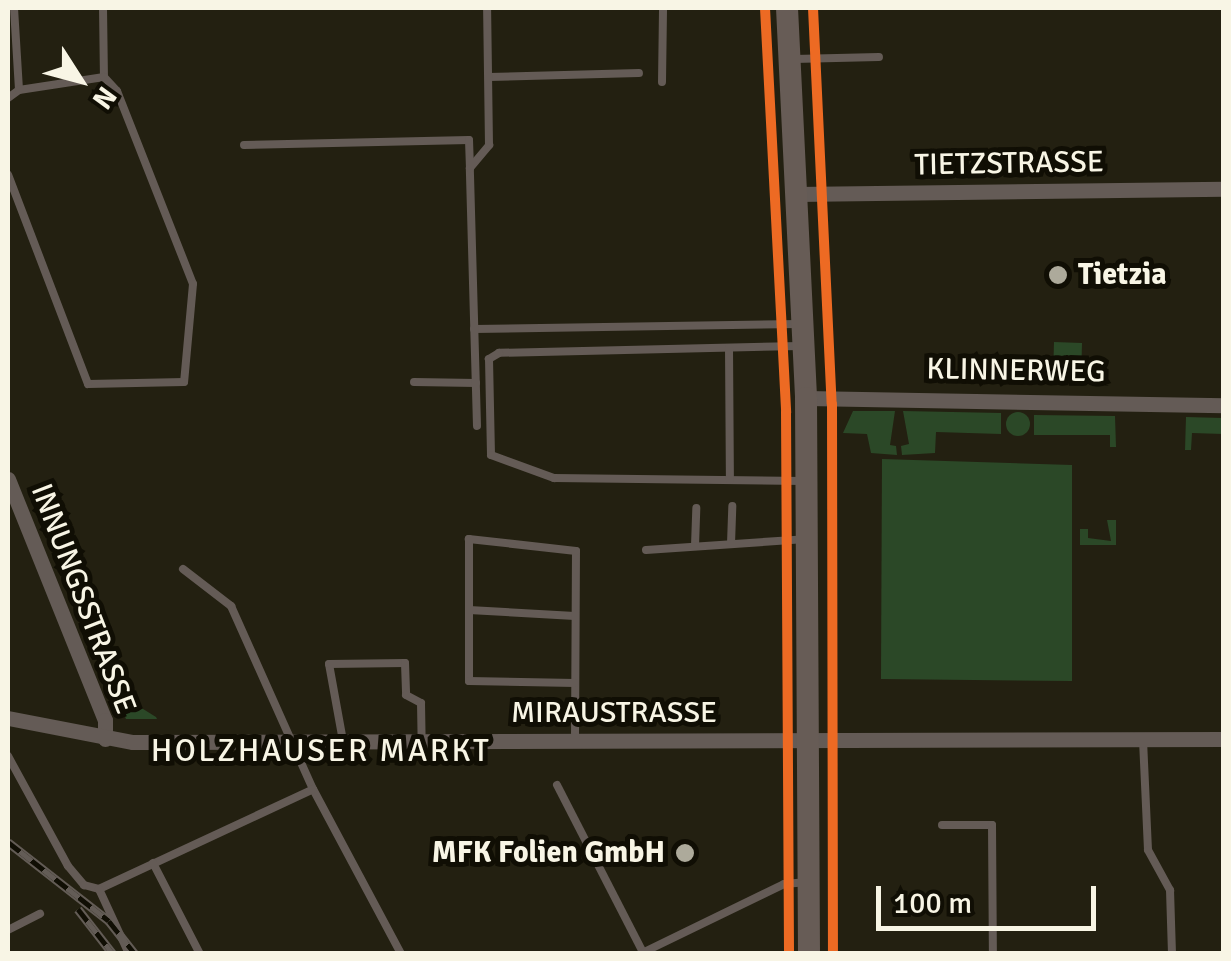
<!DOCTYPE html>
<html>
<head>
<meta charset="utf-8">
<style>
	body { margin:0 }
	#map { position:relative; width:1231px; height:961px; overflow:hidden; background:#232011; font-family:Signika,sans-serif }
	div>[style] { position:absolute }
	.green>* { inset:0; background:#2b4827 }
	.round { border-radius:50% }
	.lane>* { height:8px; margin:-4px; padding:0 4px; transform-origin:4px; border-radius:4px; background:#645b56 }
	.street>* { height:15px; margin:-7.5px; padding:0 7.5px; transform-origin:7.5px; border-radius:7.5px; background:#645b56 }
	.secondary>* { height:22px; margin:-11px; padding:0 11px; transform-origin:11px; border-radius:11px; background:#675c56 }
	.rail>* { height:9px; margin-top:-4.5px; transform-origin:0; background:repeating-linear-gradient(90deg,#100e04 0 15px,#635c56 0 30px); box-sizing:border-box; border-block:2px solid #635c56 }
	.cycleway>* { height:10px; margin:-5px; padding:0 5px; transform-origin:5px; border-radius:5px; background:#ed6a23 }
	.dots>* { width:28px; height:28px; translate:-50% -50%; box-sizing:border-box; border:5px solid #100e04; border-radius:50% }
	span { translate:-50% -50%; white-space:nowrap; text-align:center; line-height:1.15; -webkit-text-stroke:10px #100e04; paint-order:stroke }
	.street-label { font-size:30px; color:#f8f5e5 }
	.poi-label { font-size:30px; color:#f8f5e5; font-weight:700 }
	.left { translate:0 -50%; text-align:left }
	.right { translate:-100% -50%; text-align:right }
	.neighbourhood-label { font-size:32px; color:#f8f5e5; letter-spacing:2.5px }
	.frame { position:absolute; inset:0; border:10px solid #f8f5e5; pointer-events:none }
	.north { position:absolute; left:30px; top:30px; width:100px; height:100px; -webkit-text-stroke:8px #100e04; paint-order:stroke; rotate:126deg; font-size:28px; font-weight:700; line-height:40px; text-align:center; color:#f8f5e5 }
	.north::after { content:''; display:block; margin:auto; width:35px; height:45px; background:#f8f5e5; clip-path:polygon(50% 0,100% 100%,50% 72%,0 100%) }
	.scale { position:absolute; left:876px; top:886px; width:220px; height:45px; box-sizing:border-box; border:5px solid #f8f5e5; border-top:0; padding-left:12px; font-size:30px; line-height:35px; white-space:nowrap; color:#f8f5e5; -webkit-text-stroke:8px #100e04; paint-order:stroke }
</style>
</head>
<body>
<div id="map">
	<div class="green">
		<div style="clip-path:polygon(1054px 342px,1082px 343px,1081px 379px,1053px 379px)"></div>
		<div style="clip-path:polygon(853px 411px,895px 411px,890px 445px,896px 446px,897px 455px,871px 453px,867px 434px,843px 433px)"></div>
		<div style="clip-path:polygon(903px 411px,1001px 413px,1001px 434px,936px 432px,935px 453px,902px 455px,901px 446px,909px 444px)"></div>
		<div class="round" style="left:1006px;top:412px;width:24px;height:24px"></div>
		<div style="clip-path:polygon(1034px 415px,1115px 416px,1116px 447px,1110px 447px,1110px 435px,1034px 435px)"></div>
		<div style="clip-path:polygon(1186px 417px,1223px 418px,1223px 434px,1192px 433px,1191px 450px,1185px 450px)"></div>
		<div style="clip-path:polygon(882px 459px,1072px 465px,1072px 681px,881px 679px)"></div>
		<div style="clip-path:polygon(1107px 520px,1116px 520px,1116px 545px,1080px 545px,1080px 529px,1088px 529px,1088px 538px,1111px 541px)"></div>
		<div style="clip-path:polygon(114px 691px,156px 717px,157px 719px,126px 719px)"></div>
	</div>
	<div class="lane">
		<div style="left:14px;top:8px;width:82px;rotate:86.5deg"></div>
		<div style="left:103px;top:8px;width:69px;rotate:89.2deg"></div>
		<div style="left:794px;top:59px;width:85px;rotate:-1.3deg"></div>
		<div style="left:489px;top:77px;width:150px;rotate:-1.5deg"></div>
		<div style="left:662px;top:82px;width:74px;rotate:-89.2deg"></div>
		<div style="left:8px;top:98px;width:14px;rotate:-36deg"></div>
		<div style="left:19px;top:90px;width:86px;rotate:-8.7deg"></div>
		<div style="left:104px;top:77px;width:19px;rotate:47deg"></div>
		<div style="left:117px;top:91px;width:207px;rotate:68.5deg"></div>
		<div style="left:193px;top:284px;width:98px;rotate:95.2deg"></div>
		<div style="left:184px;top:382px;width:96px;rotate:178.8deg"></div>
		<div style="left:88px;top:384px;width:224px;rotate:-110.9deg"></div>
		<div style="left:244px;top:145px;width:225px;rotate:-1.3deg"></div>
		<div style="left:469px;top:140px;width:28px;rotate:88deg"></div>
		<div style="left:474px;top:329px;width:325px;rotate:-0.9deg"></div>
		<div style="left:800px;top:346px;width:301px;rotate:178.7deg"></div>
		<div style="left:499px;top:353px;width:12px;rotate:149deg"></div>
		<div style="left:489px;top:359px;width:96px;rotate:88.8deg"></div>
		<div style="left:491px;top:455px;width:67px;rotate:20.1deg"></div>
		<div style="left:554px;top:478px;width:249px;rotate:0.7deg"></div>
		<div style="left:729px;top:348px;width:132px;rotate:89.6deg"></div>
		<div style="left:414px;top:382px;width:62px;rotate:0.9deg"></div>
		<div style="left:477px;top:426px;width:258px;rotate:-91.6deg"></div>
		<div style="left:470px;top:168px;width:30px;rotate:-50deg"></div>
		<div style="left:489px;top:145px;width:137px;rotate:-90.8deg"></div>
		<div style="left:731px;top:544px;width:38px;rotate:-88deg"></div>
		<div style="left:695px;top:546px;width:38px;rotate:-88deg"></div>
		<div style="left:646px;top:550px;width:160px;rotate:-3.9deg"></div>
		<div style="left:183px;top:569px;width:61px;rotate:37.6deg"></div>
		<div style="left:231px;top:606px;width:201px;rotate:65.9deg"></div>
		<div style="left:313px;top:789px;width:187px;rotate:61.9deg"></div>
		<div style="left:469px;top:610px;width:106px;rotate:3.2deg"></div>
		<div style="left:575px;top:740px;width:189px;rotate:-89.7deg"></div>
		<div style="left:576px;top:551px;width:108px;rotate:-173.6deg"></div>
		<div style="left:469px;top:539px;width:142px;rotate:90deg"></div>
		<div style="left:469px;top:681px;width:106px;rotate:1.1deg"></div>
		<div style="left:1143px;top:740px;width:110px;rotate:87.4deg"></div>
		<div style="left:1148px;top:850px;width:46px;rotate:61.2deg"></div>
		<div style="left:1170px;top:890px;width:64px;rotate:88.2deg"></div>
		<div style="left:343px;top:741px;width:78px;rotate:-100.3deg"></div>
		<div style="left:329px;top:664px;width:76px;rotate:-0.8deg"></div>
		<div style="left:405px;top:663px;width:32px;rotate:88deg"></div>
		<div style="left:406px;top:695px;width:17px;rotate:28deg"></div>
		<div style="left:421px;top:703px;width:39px;rotate:89deg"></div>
		<div style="left:8px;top:756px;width:125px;rotate:61.4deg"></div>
		<div style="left:68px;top:866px;width:25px;rotate:50deg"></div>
		<div style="left:84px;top:885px;width:16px;rotate:15deg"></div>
		<div style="left:99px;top:889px;width:236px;rotate:-25deg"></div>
		<div style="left:557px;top:785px;width:188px;rotate:62.8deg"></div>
		<div style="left:942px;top:825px;width:50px"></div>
		<div style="left:992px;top:825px;width:129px;rotate:89.6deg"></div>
		<div style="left:153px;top:863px;width:102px;rotate:62.7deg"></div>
		<div style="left:99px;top:889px;width:72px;rotate:65.2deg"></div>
		<div style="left:8px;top:930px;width:36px;rotate:-27deg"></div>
		<div style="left:640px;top:954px;width:160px;rotate:-25.9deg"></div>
		<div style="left:784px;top:884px;width:21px;rotate:-5deg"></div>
	</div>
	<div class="street">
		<div style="left:796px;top:194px;width:428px;rotate:-0.7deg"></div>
		<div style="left:806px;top:398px;width:418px;rotate:1deg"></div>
		<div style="left:8px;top:479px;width:260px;rotate:68.1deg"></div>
		<div style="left:105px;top:720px;width:19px;rotate:90deg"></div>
		<div style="left:8px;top:718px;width:127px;rotate:10.9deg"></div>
		<div style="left:133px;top:742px;width:1091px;rotate:-0.16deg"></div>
	</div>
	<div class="secondary">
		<div style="left:787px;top:8px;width:390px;rotate:87.2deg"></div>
		<div style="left:806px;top:398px;width:556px;rotate:89.69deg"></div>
	</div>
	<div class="rail">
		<div style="left:8px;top:842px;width:128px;rotate:38deg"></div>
		<div style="left:109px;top:921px;width:42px;rotate:51.8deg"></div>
		<div style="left:78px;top:909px;width:57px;rotate:52.1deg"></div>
	</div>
	<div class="cycleway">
		<div style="left:765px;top:8px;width:405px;rotate:87deg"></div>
		<div style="left:786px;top:412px;width:542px;rotate:89.68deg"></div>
		<div style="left:813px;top:8px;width:396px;rotate:87.3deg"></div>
		<div style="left:832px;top:404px;width:550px;rotate:89.9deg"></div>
	</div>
	<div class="dots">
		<div style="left:1058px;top:275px;background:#adaa9b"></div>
		<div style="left:685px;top:853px;background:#adaa9b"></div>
	</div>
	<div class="street-label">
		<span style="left:1009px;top:164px;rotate:-1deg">TIETZSTRASSE</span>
		<span style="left:1016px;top:371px;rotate:1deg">KLINNERWEG</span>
		<span style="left:83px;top:599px;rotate:69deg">INNUNGSSTRASSE</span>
		<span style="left:614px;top:713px">MIRAUSTRASSE</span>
	</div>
	<div class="poi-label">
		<span class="left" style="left:1078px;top:275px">Tietzia</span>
		<span class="right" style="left:665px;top:853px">MFK Folien GmbH</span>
	</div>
	<div class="neighbourhood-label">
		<span style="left:321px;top:751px">HOLZHAUSER MARKT</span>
	</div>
	<div class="frame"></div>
	<div class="north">N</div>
	<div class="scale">100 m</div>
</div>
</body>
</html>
